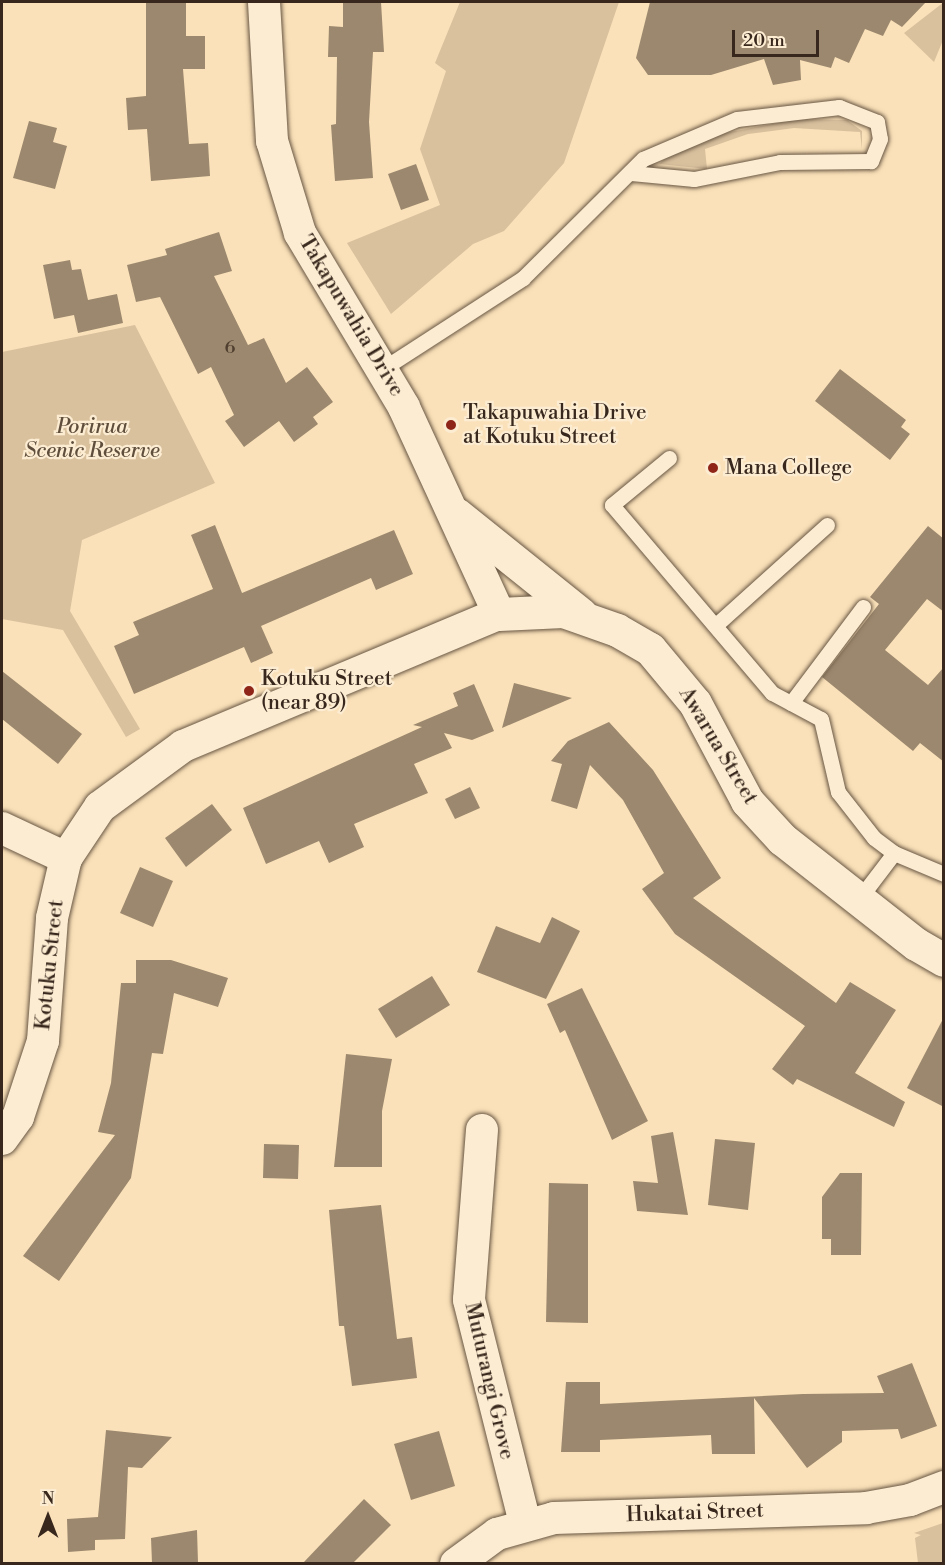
<!DOCTYPE html>
<html>
<head>
<meta charset="utf-8">
<style>
	body { margin:0 }
	#map { position:relative; width:945px; height:1565px; overflow:hidden; background:#fae1b9; font-family:"Libre Bodoni",serif }
	div>[style] { position:absolute }
	.green>* { inset:0; background:#d9c19e }
	.building>* { inset:0; background:#9c886e }
	.roads { filter:drop-shadow(0 0 2px #685643) drop-shadow(0 0 2px #685643) }
	.service>* { height:15px; margin:-7.5px; padding:0 7.5px; transform-origin:7.5px; border-radius:7.5px; background:#fcecd2 }
	.minor>* { height:32px; margin:-16px; padding:0 16px; transform-origin:16px; border-radius:16px; background:#fcecd2 }
	.tertiary>* { height:33px; margin:-16.5px; padding:0 16.5px; transform-origin:16.5px; border-radius:16.5px; background:#fcecd2 }
	.dots>* { width:16px; height:16px; translate:-50% -50%; box-sizing:border-box; border:3px solid #fcecd2; border-radius:50% }
	span { translate:-50% -50%; white-space:nowrap; text-align:center; line-height:1.15; -webkit-text-stroke:4.5px #fcecd2; paint-order:stroke }
	.number-label { font-size:18px; color:#503f30 }
	.number-label span { -webkit-text-stroke-width:0 }
	.street-label { font-size:21px; color:#37271c }
	.poi-label { font-size:21px; color:#37271c }
	.left { translate:0 -50%; text-align:left }
	.park-label { font-size:21px; color:#604e3c; font-style:italic }
	.frame { position:absolute; inset:0; border:3px solid #37271c; pointer-events:none }
	.north { position:absolute; left:18px; top:1487px; width:60px; height:60px; -webkit-text-stroke:4px #fcecd2; paint-order:stroke; rotate:0deg; font-size:16px; font-weight:700; line-height:24px; text-align:center; color:#37271c }
	.north::after { content:''; display:block; margin:auto; width:21px; height:27px; background:#37271c; clip-path:polygon(50% 0,100% 100%,50% 72%,0 100%) }
	.scale { position:absolute; left:732px; top:30px; width:87px; height:27px; box-sizing:border-box; border:3px solid #37271c; border-top:0; padding-left:8px; font-size:18px; line-height:21px; white-space:nowrap; color:#37271c; -webkit-text-stroke:4px #fcecd2; paint-order:stroke }
</style>
</head>
<body>
<div id="map">
	<div class="green">
		<div style="clip-path:polygon(460px 2px,619px 2px,564px 163px,504px 231px,473px 244px,391px 314px,347px 243px,440px 205px,420px 149px,446px 71px,435px 63px)"></div>
		<div style="clip-path:polygon(944px 2px,943px 40px,934px 62px,904px 33px)"></div>
		<div style="clip-path:polygon(798px 119px,847px 120px,862px 131px,862px 149px,860px 132px,794px 128px,748px 134px,705px 149px,707px 169px,659px 164px,670px 154px,725px 133px)"></div>
		<div style="clip-path:polygon(135px 325px,215px 483px,82px 540px,70px 611px,140px 729px,126px 737px,63px 630px,2px 619px,2px 352px)"></div>
		<div style="clip-path:polygon(943px 1523px,943px 1563px,918px 1563px,915px 1538px,921px 1535px,914px 1533px)"></div>
	</div>
	<div class="building">
		<div style="clip-path:polygon(146px 2px,186px 2px,186px 36px,205px 36px,205px 69px,183px 69px,189px 144px,208px 143px,210px 176px,151px 181px,147px 129px,128px 130px,126px 98px,146px 96px)"></div>
		<div style="clip-path:polygon(343px 2px,381px 2px,384px 52px,373px 52px,369px 122px,373px 178px,335px 181px,331px 125px,336px 124px,337px 57px,328px 57px,329px 26px,343px 27px)"></div>
		<div style="clip-path:polygon(650px 2px,926px 2px,902px 27px,891px 20px,883px 36px,865px 29px,849px 63px,835px 57px,831px 68px,800px 60px,801px 80px,773px 85px,764px 59px,711px 75px,648px 75px,636px 58px)"></div>
		<div style="clip-path:polygon(29px 121px,57px 128px,53px 142px,67px 146px,55px 189px,13px 178px)"></div>
		<div style="clip-path:polygon(416px 164px,429px 200px,401px 210px,388px 174px)"></div>
		<div style="clip-path:polygon(219px 232px,232px 271px,214px 276px,248px 345px,264px 338px,286px 383px,307px 367px,333px 402px,313px 417px,318px 424px,294px 442px,279px 421px,244px 447px,225px 421px,234px 415px,211px 367px,198px 374px,160px 297px,136px 302px,127px 265px,167px 255px,165px 249px)"></div>
		<div style="clip-path:polygon(70px 260px,72px 270px,81px 269px,88px 300px,117px 294px,123px 323px,78px 333px,74px 315px,54px 319px,43px 265px)"></div>
		<div style="clip-path:polygon(840px 369px,906px 420px,901px 427px,910px 434px,890px 460px,815px 401px)"></div>
		<div style="clip-path:polygon(215px 525px,242px 593px,394px 530px,413px 574px,376px 590px,371px 578px,261px 626px,273px 653px,251px 663px,244px 647px,134px 694px,114px 646px,139px 635px,133px 622px,213px 589px,191px 535px)"></div>
		<div style="clip-path:polygon(928px 526px,944px 539px,944px 612px,927px 599px,885px 650px,928px 685px,944px 667px,944px 762px,920px 743px,913px 751px,822px 677px,879px 604px,870px 597px)"></div>
		<div style="clip-path:polygon(2px 671px,82px 734px,58px 764px,2px 719px)"></div>
		<div style="clip-path:polygon(514px 683px,572px 698px,502px 728px)"></div>
		<div style="clip-path:polygon(474px 684px,494px 731px,472px 740px,444px 733px,452px 748px,414px 764px,428px 793px,354px 824px,364px 847px,329px 863px,319px 841px,266px 864px,243px 808px,422px 727px,413px 725px,458px 706px,453px 693px)"></div>
		<div style="clip-path:polygon(609px 722px,653px 770px,721px 878px,693px 898px,836px 1003px,850px 982px,896px 1010px,855px 1073px,905px 1102px,894px 1127px,797px 1079px,793px 1085px,772px 1069px,805px 1026px,675px 934px,642px 889px,664px 873px,623px 800px,590px 765px,577px 809px,551px 801px,562px 764px,551px 761px,568px 741px)"></div>
		<div style="clip-path:polygon(470px 787px,480px 808px,455px 819px,445px 799px)"></div>
		<div style="clip-path:polygon(212px 804px,232px 830px,186px 867px,165px 838px)"></div>
		<div style="clip-path:polygon(140px 867px,173px 881px,153px 927px,120px 913px)"></div>
		<div style="clip-path:polygon(552px 917px,580px 931px,546px 999px,477px 972px,496px 926px,540px 943px)"></div>
		<div style="clip-path:polygon(136px 960px,171px 960px,228px 978px,218px 1007px,174px 993px,163px 1054px,152px 1053px,131px 1178px,59px 1281px,23px 1256px,115px 1135px,98px 1132px,111px 1083px,121px 983px,136px 983px)"></div>
		<div style="clip-path:polygon(432px 976px,450px 1005px,396px 1038px,378px 1009px)"></div>
		<div style="clip-path:polygon(582px 988px,648px 1121px,612px 1140px,565px 1030px,560px 1033px,547px 1004px)"></div>
		<div style="clip-path:polygon(944px 1017px,944px 1107px,907px 1088px)"></div>
		<div style="clip-path:polygon(346px 1054px,392px 1059px,382px 1111px,382px 1167px,334px 1167px)"></div>
		<div style="clip-path:polygon(673px 1132px,688px 1215px,637px 1211px,633px 1181px,658px 1183px,651px 1136px)"></div>
		<div style="clip-path:polygon(715px 1139px,755px 1143px,748px 1210px,708px 1205px)"></div>
		<div style="clip-path:polygon(264px 1144px,299px 1145px,298px 1179px,263px 1178px)"></div>
		<div style="clip-path:polygon(840px 1173px,862px 1173px,861px 1255px,831px 1255px,831px 1239px,822px 1239px,822px 1197px)"></div>
		<div style="clip-path:polygon(549px 1183px,588px 1184px,588px 1323px,546px 1322px)"></div>
		<div style="clip-path:polygon(381px 1205px,397px 1339px,412px 1337px,417px 1378px,352px 1386px,344px 1326px,339px 1326px,329px 1210px)"></div>
		<div style="clip-path:polygon(912px 1363px,937px 1426px,901px 1439px,898px 1429px,842px 1431px,842px 1442px,807px 1468px,754px 1398px,755px 1454px,712px 1454px,711px 1435px,600px 1440px,600px 1452px,561px 1452px,566px 1382px,600px 1382px,600px 1404px,803px 1394px,884px 1393px,877px 1376px)"></div>
		<div style="clip-path:polygon(106px 1430px,172px 1437px,142px 1468px,128px 1467px,125px 1539px,95px 1540px,95px 1550px,68px 1552px,67px 1519px,98px 1517px)"></div>
		<div style="clip-path:polygon(439px 1431px,455px 1486px,411px 1500px,394px 1444px)"></div>
		<div style="clip-path:polygon(364px 1499px,391px 1525px,353px 1563px,303px 1563px)"></div>
		<div style="clip-path:polygon(197px 1530px,198px 1563px,152px 1563px,151px 1538px)"></div>
	</div>
	<div class="roads">
		<div class="service">
			<div style="left:381px;top:370px;width:169px;rotate:-32.9deg"></div>
			<div style="left:523px;top:278px;width:169px;rotate:-44.8deg"></div>
			<div style="left:643px;top:159px;width:102px;rotate:-23.1deg"></div>
			<div style="left:737px;top:119px;width:103px;rotate:-6.7deg"></div>
			<div style="left:839px;top:107px;width:41px;rotate:21.5deg"></div>
			<div style="left:877px;top:122px;width:17px;rotate:80deg"></div>
			<div style="left:880px;top:139px;width:24px;rotate:112deg"></div>
			<div style="left:871px;top:161px;width:91px;rotate:179.4deg"></div>
			<div style="left:780px;top:162px;width:88px;rotate:168.8deg"></div>
			<div style="left:694px;top:179px;width:63px;rotate:-174.6deg"></div>
			<div style="left:669px;top:458px;width:74px;rotate:140.5deg"></div>
			<div style="left:612px;top:505px;width:247px;rotate:49.6deg"></div>
			<div style="left:772px;top:693px;width:55px;rotate:28deg"></div>
			<div style="left:821px;top:719px;width:75px;rotate:76.9deg"></div>
			<div style="left:838px;top:792px;width:58px;rotate:52deg"></div>
			<div style="left:874px;top:838px;width:25px;rotate:37deg"></div>
			<div style="left:894px;top:853px;width:58px;rotate:127.3deg"></div>
			<div style="left:717px;top:624px;width:148px;rotate:-42deg"></div>
			<div style="left:791px;top:703px;width:120px;rotate:-53.1deg"></div>
			<div style="left:894px;top:853px;width:54px;rotate:22.8deg"></div>
		</div>
		<div class="minor">
			<div style="left:2px;top:828px;width:71px;rotate:25.1deg"></div>
			<div style="left:482px;top:1130px;width:170px;rotate:94.4deg"></div>
			<div style="left:469px;top:1300px;width:230px;rotate:75.9deg"></div>
			<div style="left:2px;top:1139px;width:27px;rotate:-54deg"></div>
			<div style="left:18px;top:1117px;width:80px;rotate:-71.8deg"></div>
			<div style="left:43px;top:1041px;width:123px;rotate:-85.8deg"></div>
			<div style="left:52px;top:918px;width:62px;rotate:-76.9deg"></div>
			<div style="left:66px;top:858px;width:61px;rotate:-56.3deg"></div>
			<div style="left:100px;top:807px;width:103px;rotate:-36.3deg"></div>
			<div style="left:183px;top:746px;width:342px;rotate:-22.7deg"></div>
			<div style="left:499px;top:614px;width:228px;rotate:-114.7deg"></div>
			<div style="left:404px;top:407px;width:203px;rotate:-120.9deg"></div>
			<div style="left:300px;top:233px;width:96px;rotate:-106.9deg"></div>
			<div style="left:272px;top:141px;width:139px;rotate:-93.3deg"></div>
			<div style="left:456px;top:1564px;width:51px;rotate:-36.2deg"></div>
			<div style="left:497px;top:1534px;width:59px;rotate:-15.7deg"></div>
			<div style="left:554px;top:1518px;width:312px;rotate:-1.8deg"></div>
			<div style="left:866px;top:1508px;width:45px;rotate:-10.3deg"></div>
			<div style="left:910px;top:1500px;width:36px;rotate:-21deg"></div>
		</div>
		<div class="tertiary">
			<div style="left:456px;top:514px;width:160px;rotate:38.7deg"></div>
			<div style="left:499px;top:614px;width:64px;rotate:-2.7deg"></div>
			<div style="left:563px;top:611px;width:57px;rotate:19.4deg"></div>
			<div style="left:617px;top:630px;width:38px;rotate:30deg"></div>
			<div style="left:650px;top:649px;width:70px;rotate:50.2deg"></div>
			<div style="left:695px;top:703px;width:111px;rotate:62deg"></div>
			<div style="left:747px;top:801px;width:52px;rotate:47.4deg"></div>
			<div style="left:782px;top:839px;width:170px;rotate:38.1deg"></div>
			<div style="left:916px;top:944px;width:32px;rotate:30deg"></div>
		</div>
	</div>
	<div class="dots">
		<div style="left:451px;top:425px;background:#8f2418"></div>
		<div style="left:713px;top:468px;background:#8f2418"></div>
		<div style="left:249px;top:691px;background:#8f2418"></div>
	</div>
	<div class="number-label">
		<span style="left:230px;top:348px">6</span>
	</div>
	<div class="street-label">
		<span style="left:351px;top:316px;rotate:59deg">Takapuwahia Drive</span>
		<span style="left:718px;top:746px;rotate:59deg">Awarua Street</span>
		<span style="left:50px;top:965px;rotate:-84deg">Kotuku Street</span>
		<span style="left:489px;top:1381px;rotate:77deg">Muturangi Grove</span>
		<span style="left:695px;top:1513px;rotate:-2deg">Hukatai Street</span>
	</div>
	<div class="poi-label">
		<span class="left" style="left:463px;top:425px">Takapuwahia Drive<br>at Kotuku Street</span>
		<span class="left" style="left:725px;top:468px">Mana College</span>
		<span class="left" style="left:261px;top:691px">Kotuku Street<br>(near 89)</span>
	</div>
	<div class="park-label">
		<span style="left:92px;top:439px">Porirua<br>Scenic Reserve</span>
	</div>
	<div class="frame"></div>
	<div class="north">N</div>
	<div class="scale">20 m</div>
</div>
</body>
</html>
